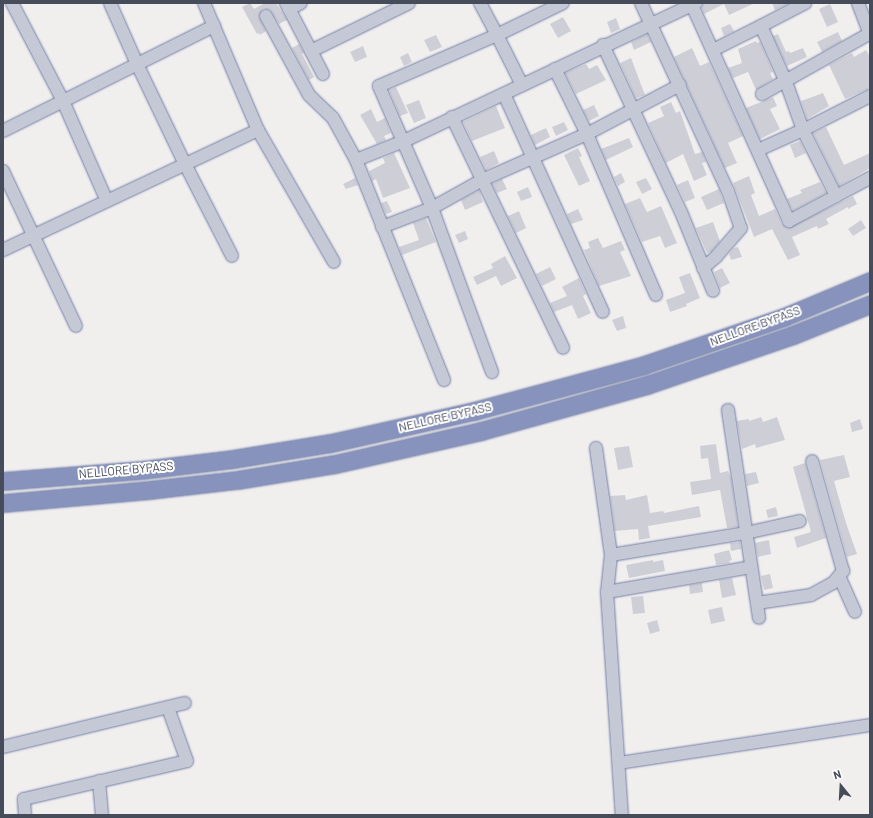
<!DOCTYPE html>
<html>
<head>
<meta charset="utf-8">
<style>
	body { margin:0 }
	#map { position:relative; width:873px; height:818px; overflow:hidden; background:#f1efee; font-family:Barlow,sans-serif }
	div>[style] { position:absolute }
	.building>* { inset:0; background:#cecfd6 }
	.roads { filter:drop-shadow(0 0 1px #727ea7) drop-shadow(0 0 1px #727ea7) }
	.minor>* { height:12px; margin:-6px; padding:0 6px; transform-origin:6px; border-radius:6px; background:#c5c9d5 }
	.highway>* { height:17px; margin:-8.5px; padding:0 8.5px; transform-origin:8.5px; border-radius:8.5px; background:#8793bc }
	span { translate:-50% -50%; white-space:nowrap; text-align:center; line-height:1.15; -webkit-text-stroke:4px #fff; paint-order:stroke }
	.street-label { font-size:12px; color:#474c5b }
	.frame { position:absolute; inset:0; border:4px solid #474c5b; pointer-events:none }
	.north { position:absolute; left:821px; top:766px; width:40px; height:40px; -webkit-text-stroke:3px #fff; paint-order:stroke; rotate:342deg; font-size:11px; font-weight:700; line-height:16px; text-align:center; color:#474c5b }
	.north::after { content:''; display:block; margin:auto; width:14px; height:18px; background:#474c5b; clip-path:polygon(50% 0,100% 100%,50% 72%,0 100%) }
</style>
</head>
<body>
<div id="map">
	<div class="building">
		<div style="clip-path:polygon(250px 3px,254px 9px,265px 3px,276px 3px,287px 20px,279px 24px,270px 10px,263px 9px,259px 16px,266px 31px,260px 35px,259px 33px,257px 34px,242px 7px)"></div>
		<div style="clip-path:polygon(703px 3px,755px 3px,729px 15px,724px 4px,704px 14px,702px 8px)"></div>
		<div style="clip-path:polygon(772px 3px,789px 3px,775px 10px)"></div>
		<div style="clip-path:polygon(830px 4px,838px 22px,827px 27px,819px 9px)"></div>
		<div style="clip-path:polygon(563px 17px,571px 31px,558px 38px,550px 24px)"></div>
		<div style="clip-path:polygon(616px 18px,620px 29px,611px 33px,607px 22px)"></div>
		<div style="clip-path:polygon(730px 24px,734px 31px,724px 36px,721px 28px)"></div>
		<div style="clip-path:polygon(838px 32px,842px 41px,822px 52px,817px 42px)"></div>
		<div style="clip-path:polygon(647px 34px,651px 42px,634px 50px,631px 42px)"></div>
		<div style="clip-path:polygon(778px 34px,786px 52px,789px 51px,790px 53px,803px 48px,807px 57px,787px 66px,773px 36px)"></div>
		<div style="clip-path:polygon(436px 35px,442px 47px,430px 52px,424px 40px)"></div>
		<div style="clip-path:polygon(756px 41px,757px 43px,760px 42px,773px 72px,770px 73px,773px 79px,756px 90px,748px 72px,733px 78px,728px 68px,742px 63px,738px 49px)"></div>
		<div style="clip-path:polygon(299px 44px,304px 53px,302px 54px,314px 77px,309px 80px,292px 48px)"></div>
		<div style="clip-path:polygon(363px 46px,367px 57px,355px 62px,350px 52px)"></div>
		<div style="clip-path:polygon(692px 48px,700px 66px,709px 62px,743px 136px,728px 143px,737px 163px,725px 168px,674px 57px)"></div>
		<div style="clip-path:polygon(866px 50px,870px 57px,870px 88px,845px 99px,829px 65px,848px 55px,852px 53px,854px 57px)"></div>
		<div style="clip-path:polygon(408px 53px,412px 62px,404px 66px,400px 57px)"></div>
		<div style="clip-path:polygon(631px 58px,645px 95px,636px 98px,620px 63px)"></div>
		<div style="clip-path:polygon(586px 64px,589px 69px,597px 65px,606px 80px,576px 94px,565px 73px)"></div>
		<div style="clip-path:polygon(396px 87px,408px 113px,400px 116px,389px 90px)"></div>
		<div style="clip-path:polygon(823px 93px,829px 106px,807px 119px,801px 101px)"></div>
		<div style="clip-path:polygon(773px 97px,777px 106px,770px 109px,780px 129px,760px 139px,746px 108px)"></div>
		<div style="clip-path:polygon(419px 100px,426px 118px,414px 123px,406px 105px)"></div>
		<div style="clip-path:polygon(671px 102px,676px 113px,680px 111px,695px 154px,702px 152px,706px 162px,702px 163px,707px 175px,694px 181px,683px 154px,666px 163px,648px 123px,664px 116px,660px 107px)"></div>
		<div style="clip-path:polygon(594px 105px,599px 116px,589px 121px,583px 110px)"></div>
		<div style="clip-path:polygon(496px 106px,505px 128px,472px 141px,463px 122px)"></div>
		<div style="clip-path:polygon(371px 109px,377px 122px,385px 118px,391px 133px,384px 136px,386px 140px,377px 144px,360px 115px)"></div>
		<div style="clip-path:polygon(564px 122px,568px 130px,556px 136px,552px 127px)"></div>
		<div style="clip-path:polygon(826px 127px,844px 165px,870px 153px,870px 168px,839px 186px,813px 133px)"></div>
		<div style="clip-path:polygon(546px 128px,550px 137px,535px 145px,531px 135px)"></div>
		<div style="clip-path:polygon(629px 138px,633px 147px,606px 160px,601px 149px)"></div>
		<div style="clip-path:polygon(800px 141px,806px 153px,795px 158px,790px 145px)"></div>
		<div style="clip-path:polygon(578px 148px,582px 156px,579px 157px,590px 181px,579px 186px,564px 155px)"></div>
		<div style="clip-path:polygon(494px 151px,499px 163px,486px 170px,480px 157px)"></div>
		<div style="clip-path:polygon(394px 153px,410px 188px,383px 198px,376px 179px,372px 181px,369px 171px,385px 163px,383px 158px)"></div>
		<div style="clip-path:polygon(621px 173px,625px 182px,618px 186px,614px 177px)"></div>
		<div style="clip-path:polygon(749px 176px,755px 193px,751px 195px,759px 216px,775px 209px,782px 224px,788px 228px,853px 196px,857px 204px,848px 209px,848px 207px,826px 219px,829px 224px,818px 229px,817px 226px,792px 237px,800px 255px,788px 260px,772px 229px,754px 237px,733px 183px)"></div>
		<div style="clip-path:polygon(355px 178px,358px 185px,346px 189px,343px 184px)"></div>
		<div style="clip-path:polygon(646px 178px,652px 189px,642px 194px,636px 182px)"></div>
		<div style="clip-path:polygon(502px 179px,507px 189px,497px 193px,492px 184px)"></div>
		<div style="clip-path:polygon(688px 180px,695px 198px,685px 202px,677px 185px)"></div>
		<div style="clip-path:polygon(820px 182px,826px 193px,793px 211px,787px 199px,802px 193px,800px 190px)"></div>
		<div style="clip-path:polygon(528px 187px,532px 197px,521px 201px,517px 192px)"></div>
		<div style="clip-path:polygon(719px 189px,724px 203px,707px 210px,701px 197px)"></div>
		<div style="clip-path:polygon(479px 190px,483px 202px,465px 210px,461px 200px)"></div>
		<div style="clip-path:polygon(640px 198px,647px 212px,661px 206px,677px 243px,665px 248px,660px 236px,642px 242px,625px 204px)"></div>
		<div style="clip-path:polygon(387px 201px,392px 212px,386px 214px,381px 203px)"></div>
		<div style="clip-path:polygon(578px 209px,583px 220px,571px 224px,567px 214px)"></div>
		<div style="clip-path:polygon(519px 211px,526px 228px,516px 233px,508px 216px)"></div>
		<div style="clip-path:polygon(426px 218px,436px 242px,402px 255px,399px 247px,419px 240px,413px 223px)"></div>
		<div style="clip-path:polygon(861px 220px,866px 228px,853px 236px,848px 229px)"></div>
		<div style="clip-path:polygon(713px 222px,720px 241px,711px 252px,707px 253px,696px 228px)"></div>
		<div style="clip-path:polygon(465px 231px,468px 239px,459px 243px,455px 235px)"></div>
		<div style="clip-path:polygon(598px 238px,603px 248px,621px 241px,625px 250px,620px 252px,631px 276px,599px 286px,584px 250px,590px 248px,588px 242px)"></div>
		<div style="clip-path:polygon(738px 247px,742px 257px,731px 260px,729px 254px,734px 248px)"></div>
		<div style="clip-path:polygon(505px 256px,517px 278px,501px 286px,496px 276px,477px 285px,473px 277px,493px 268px,491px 264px)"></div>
		<div style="clip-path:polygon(550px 267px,556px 279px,542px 286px,536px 274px)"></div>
		<div style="clip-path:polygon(722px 268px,730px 283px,720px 288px,714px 272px)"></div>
		<div style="clip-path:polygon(690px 273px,700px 298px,686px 304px,687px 306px,670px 312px,666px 300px,685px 293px,679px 277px)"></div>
		<div style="clip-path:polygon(579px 278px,586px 294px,583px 296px,591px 313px,578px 319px,572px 305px,554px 312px,550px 303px,567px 296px,562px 287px)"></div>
		<div style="clip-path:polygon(623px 316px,626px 328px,617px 331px,612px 320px)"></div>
		<div style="clip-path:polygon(761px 417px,763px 422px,777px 417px,785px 440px,756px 448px,755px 444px,742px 449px,737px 421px,749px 419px,749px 421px)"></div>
		<div style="clip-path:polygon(860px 419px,863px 429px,852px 432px,850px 423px)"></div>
		<div style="clip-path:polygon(716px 444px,720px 473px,728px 471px,731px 478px,738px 527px,727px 528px,720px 490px,692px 495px,690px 482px,711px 479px,708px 458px,701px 459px,700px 446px)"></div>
		<div style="clip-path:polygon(629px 446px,633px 467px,618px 470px,614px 448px)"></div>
		<div style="clip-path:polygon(844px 455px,850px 477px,834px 481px,846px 523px,857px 554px,847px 557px,820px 460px)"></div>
		<div style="clip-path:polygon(805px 463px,826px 538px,797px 548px,794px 537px,811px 532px,793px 467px)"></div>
		<div style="clip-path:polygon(756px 472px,759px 483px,747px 486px,745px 474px)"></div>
		<div style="clip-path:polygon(625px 495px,626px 500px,647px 495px,650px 513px,663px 511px,664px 513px,699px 506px,701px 517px,648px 526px,650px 538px,639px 540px,638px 529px,615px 531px,610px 496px)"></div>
		<div style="clip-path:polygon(776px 507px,778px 516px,768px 518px,766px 510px)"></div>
		<div style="clip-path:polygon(769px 540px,771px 554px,758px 557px,755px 543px)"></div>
		<div style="clip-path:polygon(740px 542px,741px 549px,731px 551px,730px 543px)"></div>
		<div style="clip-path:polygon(729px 550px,732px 560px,729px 561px,730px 563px,716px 565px,714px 554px)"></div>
		<div style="clip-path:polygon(653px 560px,653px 562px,663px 560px,665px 571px,629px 578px,626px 565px)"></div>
		<div style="clip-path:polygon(770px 574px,773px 588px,764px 590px,761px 576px)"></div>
		<div style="clip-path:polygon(732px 578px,736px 595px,722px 598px,719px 580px)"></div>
		<div style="clip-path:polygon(702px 583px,703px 592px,690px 594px,689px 585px)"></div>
		<div style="clip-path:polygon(643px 596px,645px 613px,633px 614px,631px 597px)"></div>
		<div style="clip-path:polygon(722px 607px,725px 621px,711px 624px,708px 610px)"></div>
		<div style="clip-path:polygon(657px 620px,660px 631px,650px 634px,647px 623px)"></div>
	</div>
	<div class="roads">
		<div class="minor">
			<div style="left:12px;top:3px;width:110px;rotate:62.5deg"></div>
			<div style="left:63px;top:101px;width:109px;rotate:66.3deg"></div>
			<div style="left:110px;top:3px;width:67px;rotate:66.1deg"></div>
			<div style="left:137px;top:64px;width:111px;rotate:64.4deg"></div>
			<div style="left:185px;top:164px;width:103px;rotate:62.9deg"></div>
			<div style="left:204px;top:3px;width:138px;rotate:67deg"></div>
			<div style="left:258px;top:130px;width:152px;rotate:60.1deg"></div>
			<div style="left:286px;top:3px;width:80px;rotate:62.5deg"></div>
			<div style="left:480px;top:3px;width:36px;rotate:62deg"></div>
			<div style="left:497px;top:35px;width:73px;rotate:-25.9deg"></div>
			<div style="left:641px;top:3px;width:207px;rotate:65.2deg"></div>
			<div style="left:728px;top:191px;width:39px;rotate:71deg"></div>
			<div style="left:741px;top:228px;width:38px;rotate:131deg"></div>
			<div style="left:716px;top:257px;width:17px;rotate:140deg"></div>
			<div style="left:858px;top:3px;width:34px;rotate:69deg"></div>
			<div style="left:692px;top:5px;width:237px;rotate:65.8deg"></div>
			<div style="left:789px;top:221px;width:92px;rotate:-28deg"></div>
			<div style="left:289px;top:9px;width:13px;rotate:-27deg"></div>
			<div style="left:266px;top:16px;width:90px;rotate:61.4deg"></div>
			<div style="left:309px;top:95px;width:33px;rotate:44deg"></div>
			<div style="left:333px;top:118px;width:48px;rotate:61.3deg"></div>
			<div style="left:356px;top:160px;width:237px;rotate:68.2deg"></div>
			<div style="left:761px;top:26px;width:50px;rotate:-27.6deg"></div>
			<div style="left:603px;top:45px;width:184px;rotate:65deg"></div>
			<div style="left:681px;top:212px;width:85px;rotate:67.9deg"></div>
			<div style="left:713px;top:50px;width:54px;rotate:-26.6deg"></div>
			<div style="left:761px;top:26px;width:61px;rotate:65.9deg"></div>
			<div style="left:786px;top:82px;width:51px;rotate:70.5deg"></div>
			<div style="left:803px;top:130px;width:74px;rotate:63.4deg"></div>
			<div style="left:311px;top:51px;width:109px;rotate:-26.1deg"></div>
			<div style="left:555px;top:69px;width:72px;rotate:63.8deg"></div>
			<div style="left:587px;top:134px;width:175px;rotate:66.8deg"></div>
			<div style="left:504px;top:94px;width:239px;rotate:65.6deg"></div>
			<div style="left:762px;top:94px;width:123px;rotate:-29.3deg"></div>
			<div style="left:452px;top:117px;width:256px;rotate:64.3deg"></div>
			<div style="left:3px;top:131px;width:236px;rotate:-26.5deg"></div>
			<div style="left:758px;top:150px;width:49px;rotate:-24deg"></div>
			<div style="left:803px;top:130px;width:75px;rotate:-26.9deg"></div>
			<div style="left:356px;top:160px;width:52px;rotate:-21.6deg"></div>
			<div style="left:404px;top:141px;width:323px;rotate:-25.3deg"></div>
			<div style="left:3px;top:171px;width:171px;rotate:64.8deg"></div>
			<div style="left:382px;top:227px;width:53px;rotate:-20.8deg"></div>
			<div style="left:432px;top:208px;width:57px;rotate:-29.2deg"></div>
			<div style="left:482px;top:180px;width:115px;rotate:-23.7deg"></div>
			<div style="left:587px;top:134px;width:105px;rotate:-27.8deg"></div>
			<div style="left:3px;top:250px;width:282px;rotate:-25.2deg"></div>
			<div style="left:492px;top:372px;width:175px;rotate:-110.1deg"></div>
			<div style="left:432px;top:208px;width:133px;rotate:-113.5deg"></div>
			<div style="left:379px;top:86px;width:129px;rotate:-23.4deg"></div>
			<div style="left:497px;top:35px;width:56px;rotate:63.4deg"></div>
			<div style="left:728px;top:410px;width:210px;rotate:81.5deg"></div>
			<div style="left:596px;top:448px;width:108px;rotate:82deg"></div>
			<div style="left:611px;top:555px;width:37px;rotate:96deg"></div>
			<div style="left:607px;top:592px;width:224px;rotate:86.2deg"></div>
			<div style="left:611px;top:555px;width:137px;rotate:-9.3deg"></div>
			<div style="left:746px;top:533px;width:55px;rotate:-12.5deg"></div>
			<div style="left:839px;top:576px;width:39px;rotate:66deg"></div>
			<div style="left:607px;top:592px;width:146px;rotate:-9.8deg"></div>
			<div style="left:757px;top:603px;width:55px;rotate:-8.4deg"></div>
			<div style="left:811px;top:595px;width:25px;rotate:-29deg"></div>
			<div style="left:833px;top:583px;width:16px;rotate:-50deg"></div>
			<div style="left:843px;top:571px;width:114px;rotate:-105.7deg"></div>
			<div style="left:3px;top:747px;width:187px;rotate:-13.6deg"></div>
			<div style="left:619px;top:763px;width:254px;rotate:-8.6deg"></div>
			<div style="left:99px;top:781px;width:34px;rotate:85deg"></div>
			<div style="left:25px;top:815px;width:16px;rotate:-94deg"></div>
			<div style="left:24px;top:799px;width:167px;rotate:-13.1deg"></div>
			<div style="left:187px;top:761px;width:56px;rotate:-109.7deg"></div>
		</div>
		<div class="highway">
			<div style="left:3px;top:481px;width:139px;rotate:-4.5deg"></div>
			<div style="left:142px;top:470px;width:92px;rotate:-6.9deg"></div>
			<div style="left:233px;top:459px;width:99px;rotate:-9.3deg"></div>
			<div style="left:331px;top:443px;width:147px;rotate:-12.6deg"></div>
			<div style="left:474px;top:411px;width:176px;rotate:-15.1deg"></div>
			<div style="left:644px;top:365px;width:148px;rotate:-18.9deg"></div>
			<div style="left:784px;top:317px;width:93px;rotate:-22.7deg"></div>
			<div style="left:3px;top:503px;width:147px;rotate:-5.1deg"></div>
			<div style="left:149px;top:490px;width:89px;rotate:-6.5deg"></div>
			<div style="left:237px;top:480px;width:99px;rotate:-9.3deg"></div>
			<div style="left:335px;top:464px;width:150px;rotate:-12.7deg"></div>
			<div style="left:481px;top:431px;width:172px;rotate:-15.5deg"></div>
			<div style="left:647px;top:385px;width:154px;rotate:-18.9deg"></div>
			<div style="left:793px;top:335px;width:83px;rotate:-21.9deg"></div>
		</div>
	</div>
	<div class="street-label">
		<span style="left:755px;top:326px;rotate:-20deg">NELLORE BYPASS</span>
		<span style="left:445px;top:417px;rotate:-13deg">NELLORE BYPASS</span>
		<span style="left:126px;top:470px;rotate:-5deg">NELLORE BYPASS</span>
	</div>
	<div class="frame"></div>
	<div class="north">N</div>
</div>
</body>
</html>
